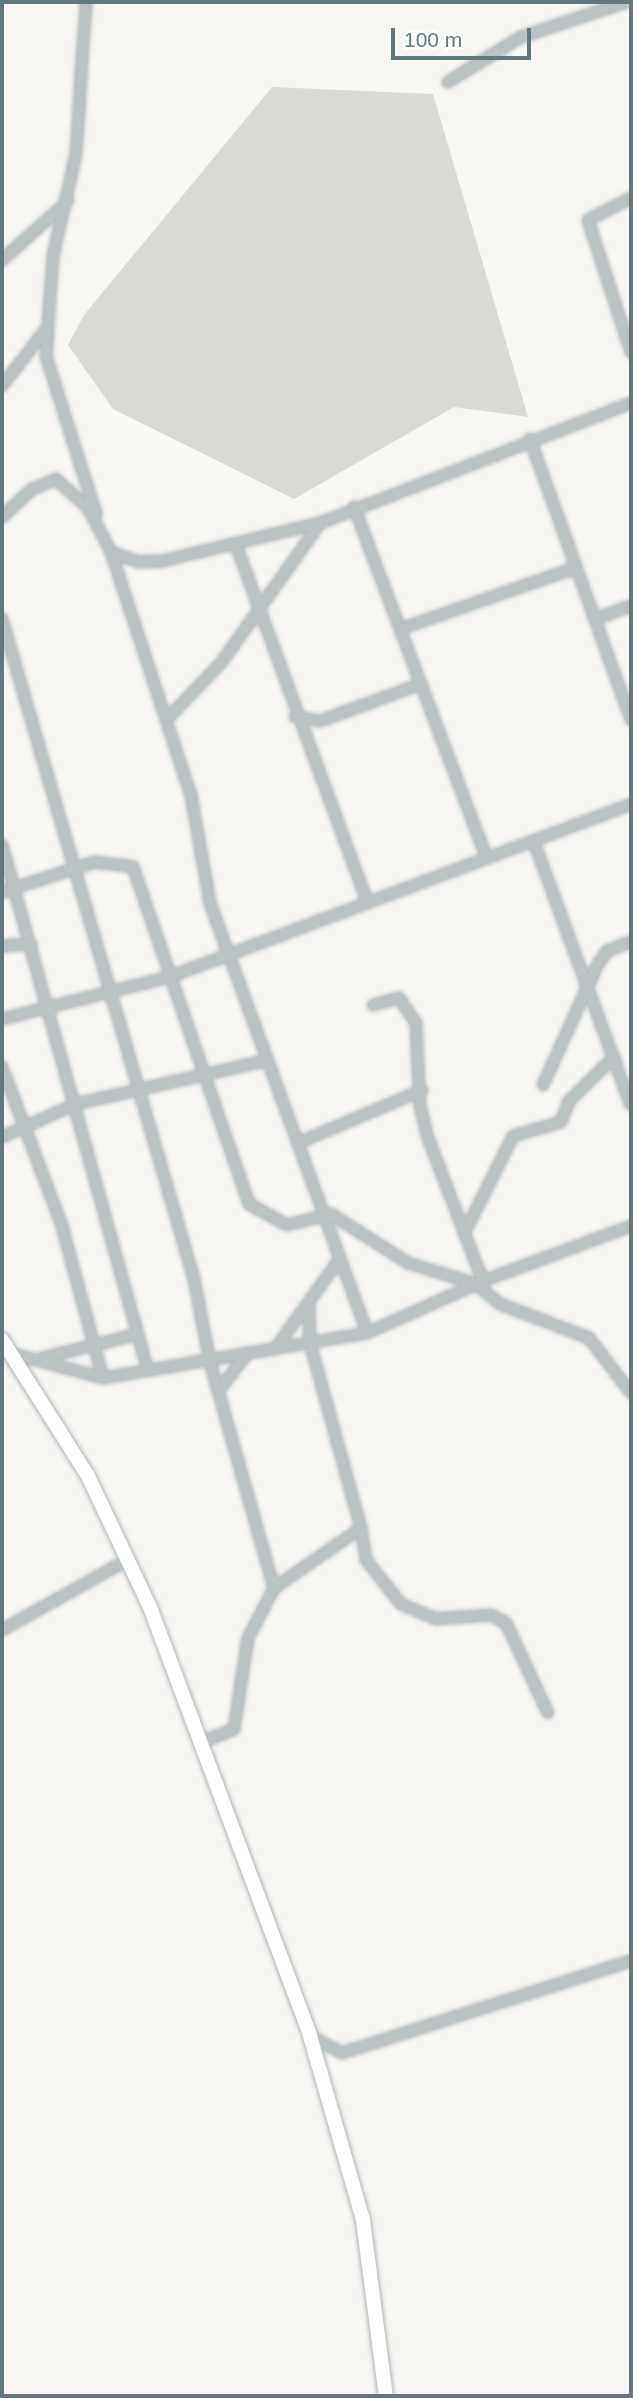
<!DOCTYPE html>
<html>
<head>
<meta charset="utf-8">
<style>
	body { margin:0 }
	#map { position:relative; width:633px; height:2398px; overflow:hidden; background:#f7f6f3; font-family:Helvetica,sans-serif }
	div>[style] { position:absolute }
	.green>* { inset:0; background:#d7dbd3 }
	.roads { filter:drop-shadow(0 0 2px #afb6b8) drop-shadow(0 0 2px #afb6b8) }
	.minor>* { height:10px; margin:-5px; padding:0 5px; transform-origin:5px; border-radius:5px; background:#bbc2c4 }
	.major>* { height:14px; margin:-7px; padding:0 7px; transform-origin:7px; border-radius:7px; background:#fff }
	span { translate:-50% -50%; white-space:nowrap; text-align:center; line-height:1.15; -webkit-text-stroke:7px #fff; paint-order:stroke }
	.frame { position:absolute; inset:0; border:4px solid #62787e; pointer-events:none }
	.scale { position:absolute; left:391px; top:28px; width:140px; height:32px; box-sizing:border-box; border:4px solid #62787e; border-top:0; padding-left:9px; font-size:21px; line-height:24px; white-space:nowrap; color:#62787e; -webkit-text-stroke:5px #fff; paint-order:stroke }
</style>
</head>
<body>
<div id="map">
	<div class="green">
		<div style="clip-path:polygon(272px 87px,433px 94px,528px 417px,454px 407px,294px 499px,113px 409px,68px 345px,84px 315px)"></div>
	</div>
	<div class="roads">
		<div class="minor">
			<div style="left:86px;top:2px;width:152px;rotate:93.8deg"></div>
			<div style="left:76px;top:154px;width:105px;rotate:102.7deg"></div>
			<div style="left:53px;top:256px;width:100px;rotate:94deg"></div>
			<div style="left:46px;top:356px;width:166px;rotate:72.4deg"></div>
			<div style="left:448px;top:82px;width:86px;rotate:-31.7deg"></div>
			<div style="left:521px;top:37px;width:112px;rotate:-18.3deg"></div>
			<div style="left:631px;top:198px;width:48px;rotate:152.9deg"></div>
			<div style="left:588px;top:220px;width:139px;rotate:72deg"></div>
			<div style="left:2px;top:260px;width:89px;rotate:-41.8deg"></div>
			<div style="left:2px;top:386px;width:72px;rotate:-52.3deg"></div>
			<div style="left:530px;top:439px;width:299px;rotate:70.2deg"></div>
			<div style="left:354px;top:507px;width:374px;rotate:69.3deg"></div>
			<div style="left:2px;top:517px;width:40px;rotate:-43deg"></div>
			<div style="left:31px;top:490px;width:27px;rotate:-24deg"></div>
			<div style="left:56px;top:479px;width:43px;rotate:42.2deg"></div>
			<div style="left:88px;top:508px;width:50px;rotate:62.4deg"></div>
			<div style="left:111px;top:552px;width:29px;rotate:20deg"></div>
			<div style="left:138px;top:562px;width:24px;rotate:-2deg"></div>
			<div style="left:162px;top:561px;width:163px;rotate:-13.5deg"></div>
			<div style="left:320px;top:523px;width:333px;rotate:-21.1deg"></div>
			<div style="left:236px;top:545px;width:379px;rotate:69.8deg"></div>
			<div style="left:111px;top:552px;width:256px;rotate:71.8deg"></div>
			<div style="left:191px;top:795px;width:110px;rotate:80deg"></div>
			<div style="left:210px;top:903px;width:458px;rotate:69.9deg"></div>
			<div style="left:2px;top:619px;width:687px;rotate:73.78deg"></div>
			<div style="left:194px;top:1279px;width:85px;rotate:79.1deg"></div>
			<div style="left:210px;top:1362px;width:235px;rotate:74.2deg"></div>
			<div style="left:595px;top:619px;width:38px;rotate:-20deg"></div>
			<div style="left:400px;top:629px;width:185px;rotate:-19.2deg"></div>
			<div style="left:295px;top:717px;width:25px;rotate:9deg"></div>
			<div style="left:320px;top:721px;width:108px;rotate:-20.1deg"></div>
			<div style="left:168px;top:718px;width:76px;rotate:-46.1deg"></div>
			<div style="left:221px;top:663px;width:171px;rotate:-54.7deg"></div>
			<div style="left:534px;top:842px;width:280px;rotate:69.8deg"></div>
			<div style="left:2px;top:845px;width:546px;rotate:74.49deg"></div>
			<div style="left:2px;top:892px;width:98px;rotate:-17.9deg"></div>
			<div style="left:95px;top:862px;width:38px;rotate:7deg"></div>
			<div style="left:133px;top:867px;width:356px;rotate:71deg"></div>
			<div style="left:249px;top:1204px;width:43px;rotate:28.9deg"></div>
			<div style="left:287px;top:1225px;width:45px;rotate:-14deg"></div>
			<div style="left:331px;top:1214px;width:91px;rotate:32.5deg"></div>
			<div style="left:408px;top:1263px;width:71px;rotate:17.2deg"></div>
			<div style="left:476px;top:1284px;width:31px;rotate:40deg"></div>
			<div style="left:500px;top:1304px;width:95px;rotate:20.9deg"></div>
			<div style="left:589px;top:1338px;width:69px;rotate:52.6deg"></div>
			<div style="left:2px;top:946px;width:29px;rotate:-4deg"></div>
			<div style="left:373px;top:1005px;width:27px;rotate:-15deg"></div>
			<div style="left:399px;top:998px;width:30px;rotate:56deg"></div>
			<div style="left:416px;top:1023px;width:83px;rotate:87.2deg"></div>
			<div style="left:420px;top:1106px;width:33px;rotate:76deg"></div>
			<div style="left:428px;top:1138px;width:153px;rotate:69deg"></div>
			<div style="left:2px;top:1019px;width:172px;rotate:-14.1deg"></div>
			<div style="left:169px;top:977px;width:493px;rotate:-20.5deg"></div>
			<div style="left:2px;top:1067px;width:170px;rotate:69.3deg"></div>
			<div style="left:62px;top:1226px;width:157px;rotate:74.9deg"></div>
			<div style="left:543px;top:1085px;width:133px;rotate:-65.6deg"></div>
			<div style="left:598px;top:964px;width:16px;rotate:-55deg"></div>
			<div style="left:607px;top:951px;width:26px;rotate:-21deg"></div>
			<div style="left:2px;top:1137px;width:81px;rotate:-24deg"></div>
			<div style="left:76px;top:1104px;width:193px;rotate:-12.9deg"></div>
			<div style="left:298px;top:1143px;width:135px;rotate:-23.1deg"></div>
			<div style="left:467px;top:1228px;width:103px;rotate:-63.4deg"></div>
			<div style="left:513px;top:1136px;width:50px;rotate:-16.3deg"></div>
			<div style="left:561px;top:1122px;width:22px;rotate:-69deg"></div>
			<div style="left:569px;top:1101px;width:63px;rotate:-44.4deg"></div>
			<div style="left:309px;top:1304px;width:39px;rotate:89deg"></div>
			<div style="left:310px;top:1343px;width:192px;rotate:74.6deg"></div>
			<div style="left:275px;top:1349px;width:110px;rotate:-54.3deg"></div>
			<div style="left:10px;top:1353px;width:96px;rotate:15deg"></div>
			<div style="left:103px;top:1378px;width:268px;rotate:-9.7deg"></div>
			<div style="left:367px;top:1333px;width:127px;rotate:-24.1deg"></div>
			<div style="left:483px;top:1281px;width:158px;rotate:-20.4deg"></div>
			<div style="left:42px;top:1358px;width:96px;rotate:-13.9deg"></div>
			<div style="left:219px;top:1390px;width:46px;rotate:-52.1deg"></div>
			<div style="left:2px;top:1630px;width:145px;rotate:-29.2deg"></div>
			<div style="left:200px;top:1743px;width:37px;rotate:-22deg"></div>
			<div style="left:234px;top:1729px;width:92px;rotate:-81.3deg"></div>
			<div style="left:248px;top:1638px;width:56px;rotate:-62.5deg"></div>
			<div style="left:274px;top:1588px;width:106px;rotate:-34.6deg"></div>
			<div style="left:361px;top:1528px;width:32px;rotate:81deg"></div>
			<div style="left:366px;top:1560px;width:56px;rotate:51.5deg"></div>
			<div style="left:401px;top:1604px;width:38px;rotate:23deg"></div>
			<div style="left:436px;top:1619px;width:55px;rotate:-4.2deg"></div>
			<div style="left:491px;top:1615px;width:17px;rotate:28deg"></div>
			<div style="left:506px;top:1623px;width:99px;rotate:65deg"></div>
			<div style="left:310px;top:2036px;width:36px;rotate:28deg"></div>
			<div style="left:342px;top:2053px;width:303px;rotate:-17.7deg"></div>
		</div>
		<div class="major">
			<div style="left:2px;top:1340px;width:161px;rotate:57.7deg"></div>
			<div style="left:88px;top:1476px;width:145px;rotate:64.7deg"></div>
			<div style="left:150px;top:1607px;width:458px;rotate:69.5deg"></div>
			<div style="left:310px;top:2036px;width:191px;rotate:73.9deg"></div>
			<div style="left:363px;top:2220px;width:177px;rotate:82.6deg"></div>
		</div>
	</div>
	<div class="frame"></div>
	<div class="scale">100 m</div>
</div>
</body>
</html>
